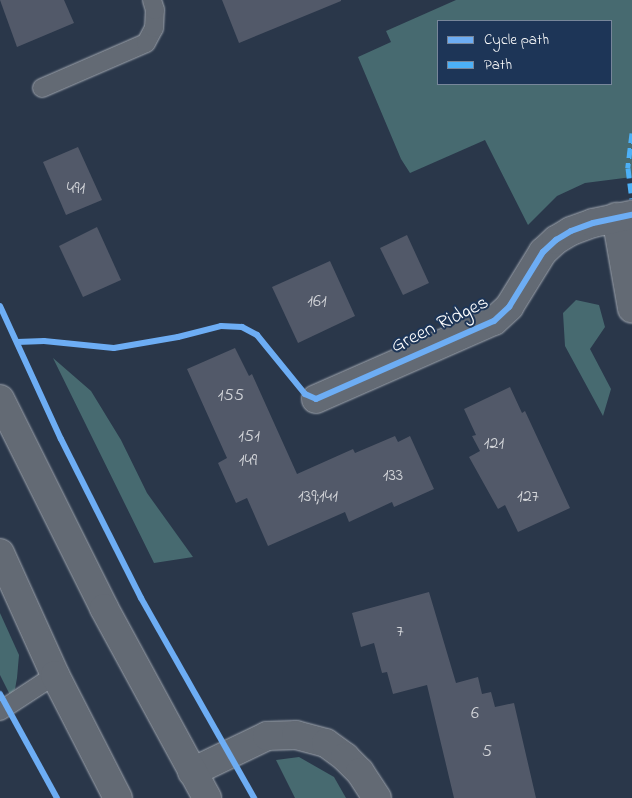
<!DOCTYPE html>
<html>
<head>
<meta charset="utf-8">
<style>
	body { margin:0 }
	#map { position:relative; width:632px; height:798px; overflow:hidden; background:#2a374a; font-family:"Indie Flower",sans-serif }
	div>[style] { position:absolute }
	.green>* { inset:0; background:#476a70 }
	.building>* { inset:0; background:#525969 }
	.roads { filter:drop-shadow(0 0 1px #9fa5ae) drop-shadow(0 0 1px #9fa5ae) }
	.service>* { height:18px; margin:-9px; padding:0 9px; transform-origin:9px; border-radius:9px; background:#636a74 }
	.minor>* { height:28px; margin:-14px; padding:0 14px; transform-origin:14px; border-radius:14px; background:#636a74 }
	.trunk>* { height:28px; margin:-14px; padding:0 14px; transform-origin:14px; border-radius:14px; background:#636a74 }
	.quiet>* { height:5px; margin-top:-2.5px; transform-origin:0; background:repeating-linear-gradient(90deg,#4cb0f7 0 10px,transparent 0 15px) }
	.cycleway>* { height:6px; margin:-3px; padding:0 3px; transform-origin:3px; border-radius:3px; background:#6dadf4 }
	span { translate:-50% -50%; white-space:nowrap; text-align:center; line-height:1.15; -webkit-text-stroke:4px #1d3557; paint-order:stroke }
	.number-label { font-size:18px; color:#d4d6da }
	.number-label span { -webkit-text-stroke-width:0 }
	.street-label { font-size:20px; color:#fff }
	.legend { position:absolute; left:437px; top:20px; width:175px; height:65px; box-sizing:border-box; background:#1d3557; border:1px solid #77869a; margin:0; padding:6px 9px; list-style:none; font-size:15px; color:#fff }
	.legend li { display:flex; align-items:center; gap:10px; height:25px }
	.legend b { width:25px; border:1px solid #77869a }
</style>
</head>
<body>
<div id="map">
	<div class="green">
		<div style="clip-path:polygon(evenodd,456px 0,632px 0,632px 177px,585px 183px,557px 196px,528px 225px,485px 140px,410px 173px,401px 159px,358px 57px,391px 42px,386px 31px,456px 0,438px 21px,611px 21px,611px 84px,438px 84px,438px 21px)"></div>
		<div style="clip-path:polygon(576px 300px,599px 305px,605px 327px,590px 349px,611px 389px,603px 416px,565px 346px,563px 313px)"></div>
		<div style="clip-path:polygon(53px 358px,91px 391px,121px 440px,147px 493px,193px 557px,154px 563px)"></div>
		<div style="clip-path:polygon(0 613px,19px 655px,17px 678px,15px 689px,10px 695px,0 675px)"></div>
		<div style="clip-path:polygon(299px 757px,334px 777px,346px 798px,295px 798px,276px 760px)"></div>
	</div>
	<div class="building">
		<div style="clip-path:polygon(0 0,64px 0,74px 23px,17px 47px)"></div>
		<div style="clip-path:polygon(222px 0,341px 0,341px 1px,239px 43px)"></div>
		<div style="clip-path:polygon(78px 147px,102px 200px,66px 215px,43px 162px)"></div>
		<div style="clip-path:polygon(97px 227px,121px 280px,83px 297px,59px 246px)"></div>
		<div style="clip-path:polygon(407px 235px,429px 283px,403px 295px,380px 248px)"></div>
		<div style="clip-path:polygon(330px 261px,355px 316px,298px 343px,272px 287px)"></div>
		<div style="clip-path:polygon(235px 348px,249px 376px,252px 374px,297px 474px,353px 449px,355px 453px,395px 436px,398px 442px,410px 436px,434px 489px,394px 507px,392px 502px,349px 522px,345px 512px,268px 546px,247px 498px,236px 503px,218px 463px,227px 458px,187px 369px)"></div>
		<div style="clip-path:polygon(510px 387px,522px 413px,525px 411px,570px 508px,518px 532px,505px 505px,498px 509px,469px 457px,480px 451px,472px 436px,476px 435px,464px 409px)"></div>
		<div style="clip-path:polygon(429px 592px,456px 683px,478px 677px,482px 694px,491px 692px,495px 707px,514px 703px,536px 798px,454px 798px,427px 685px,393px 694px,387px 672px,382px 673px,374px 643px,361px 647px,352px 613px)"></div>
	</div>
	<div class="roads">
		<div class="service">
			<div style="left:42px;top:88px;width:113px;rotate:-23.4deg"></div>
			<div style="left:146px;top:43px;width:17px;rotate:-62deg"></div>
			<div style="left:154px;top:28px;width:18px;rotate:-87deg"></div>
			<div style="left:155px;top:10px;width:10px;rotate:-107deg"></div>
			<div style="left:0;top:711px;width:66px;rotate:-33.2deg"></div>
		</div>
		<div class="minor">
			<div style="left:616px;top:217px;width:93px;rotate:80.1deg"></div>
			<div style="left:316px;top:399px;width:194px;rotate:-23.7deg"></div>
			<div style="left:494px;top:321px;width:21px;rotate:-43deg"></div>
			<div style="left:509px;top:307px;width:65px;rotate:-58.3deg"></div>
			<div style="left:543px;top:252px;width:18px;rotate:-43deg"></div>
			<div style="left:556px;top:240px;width:17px;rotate:-31deg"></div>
			<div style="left:571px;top:231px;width:23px;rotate:-20deg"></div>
			<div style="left:593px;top:223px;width:40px;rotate:-12deg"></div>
			<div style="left:192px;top:772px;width:83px;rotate:-25.6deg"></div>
			<div style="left:267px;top:736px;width:29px;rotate:-2deg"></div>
			<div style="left:296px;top:735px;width:31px;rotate:15deg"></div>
			<div style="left:326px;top:743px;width:24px;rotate:36deg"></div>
			<div style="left:345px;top:757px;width:21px;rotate:45deg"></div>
			<div style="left:360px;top:772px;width:31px;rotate:57deg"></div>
		</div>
		<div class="trunk">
			<div style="left:0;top:399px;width:233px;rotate:63.5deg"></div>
			<div style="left:104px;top:608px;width:216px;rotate:61.5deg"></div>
			<div style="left:0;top:553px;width:134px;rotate:65.7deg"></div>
			<div style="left:55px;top:675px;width:138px;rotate:62.9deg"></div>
		</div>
	</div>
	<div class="quiet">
		<div style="left:632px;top:133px;width:35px;rotate:97deg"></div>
		<div style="left:628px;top:168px;width:31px;rotate:83deg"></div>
	</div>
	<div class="cycleway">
		<div style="left:0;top:306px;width:146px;rotate:65.4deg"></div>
		<div style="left:61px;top:439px;width:178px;rotate:63.3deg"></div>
		<div style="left:141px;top:598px;width:230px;rotate:60.5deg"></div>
		<div style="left:17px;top:342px;width:27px;rotate:-2deg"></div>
		<div style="left:44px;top:341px;width:70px;rotate:5.7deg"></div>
		<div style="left:114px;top:348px;width:65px;rotate:-9.8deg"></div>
		<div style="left:178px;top:337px;width:44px;rotate:-14.3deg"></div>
		<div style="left:221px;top:326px;width:21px;rotate:3deg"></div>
		<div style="left:242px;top:327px;width:17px;rotate:28deg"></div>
		<div style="left:257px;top:335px;width:76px;rotate:50.9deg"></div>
		<div style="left:305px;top:394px;width:12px;rotate:24deg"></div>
		<div style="left:316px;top:399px;width:194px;rotate:-23.7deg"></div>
		<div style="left:494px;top:321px;width:21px;rotate:-43deg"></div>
		<div style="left:509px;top:307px;width:65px;rotate:-58.3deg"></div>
		<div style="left:543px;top:252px;width:18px;rotate:-43deg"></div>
		<div style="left:556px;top:240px;width:17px;rotate:-31deg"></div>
		<div style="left:571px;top:231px;width:23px;rotate:-20deg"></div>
		<div style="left:593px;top:223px;width:40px;rotate:-12deg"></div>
		<div style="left:0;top:694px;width:119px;rotate:61.3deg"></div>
	</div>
	<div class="number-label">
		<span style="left:76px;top:189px">491</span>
		<span style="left:317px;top:302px">161</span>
		<span style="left:231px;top:396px">155</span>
		<span style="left:249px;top:437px">151</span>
		<span style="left:494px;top:444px">121</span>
		<span style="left:248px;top:461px">149</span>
		<span style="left:393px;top:476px">133</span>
		<span style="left:318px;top:497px">139;141</span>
		<span style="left:528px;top:497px">127</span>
		<span style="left:400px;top:632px">7</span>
		<span style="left:475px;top:714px">6</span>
		<span style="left:487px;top:752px">5</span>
	</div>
	<div class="street-label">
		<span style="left:440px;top:325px;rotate:-26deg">Green Ridges</span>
	</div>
	<ul class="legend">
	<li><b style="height:6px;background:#6dadf4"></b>Cycle path</li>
	<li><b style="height:6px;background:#4cb0f7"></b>Path</li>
	</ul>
</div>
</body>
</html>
